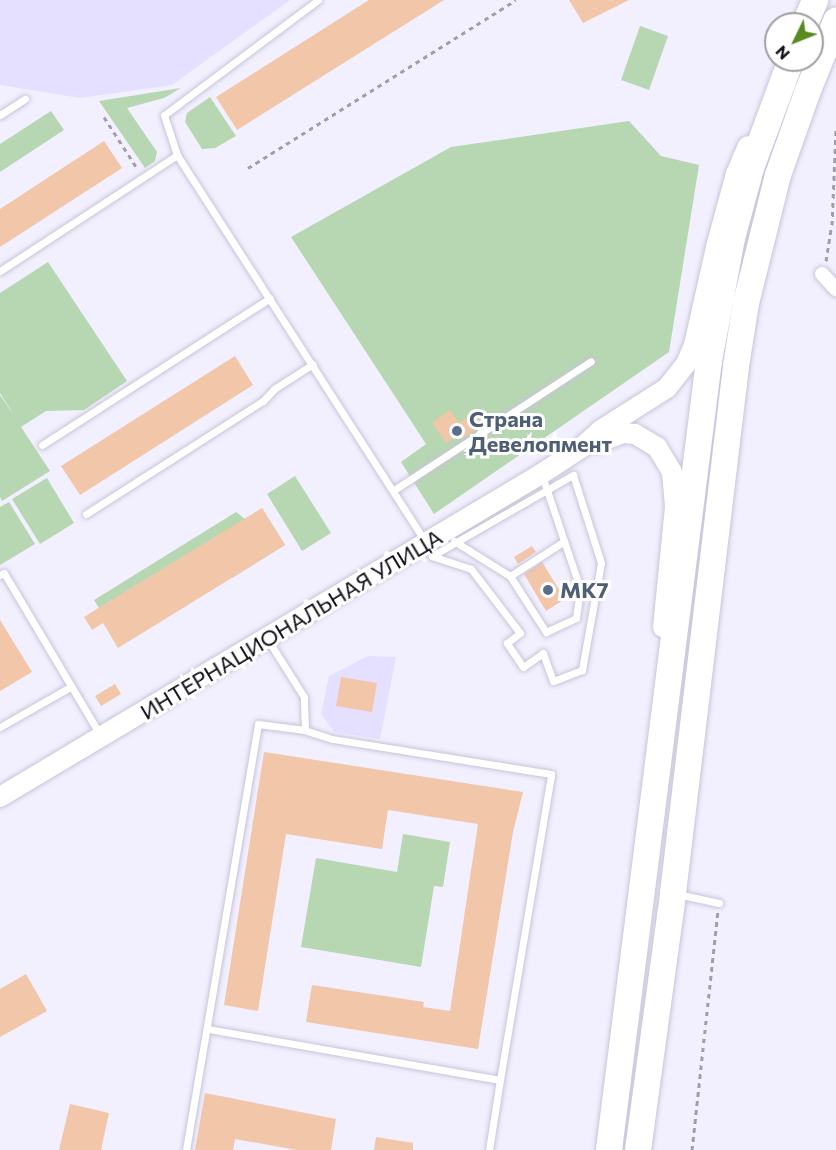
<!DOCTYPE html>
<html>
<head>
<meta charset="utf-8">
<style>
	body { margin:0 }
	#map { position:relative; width:836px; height:1150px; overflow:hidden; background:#f2f0fe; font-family:Commissioner,sans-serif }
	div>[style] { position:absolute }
	.built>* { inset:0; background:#e5e0ff }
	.green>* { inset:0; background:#b6d7b1 }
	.building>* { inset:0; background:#f1c6a9 }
	.path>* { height:3px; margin-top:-1.5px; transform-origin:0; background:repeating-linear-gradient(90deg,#a09eaa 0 4.5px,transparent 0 9px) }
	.roads { filter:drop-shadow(0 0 2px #c8c4da) drop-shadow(0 0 2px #c8c4da) }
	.lane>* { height:7px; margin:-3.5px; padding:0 3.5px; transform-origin:3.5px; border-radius:3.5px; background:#fff }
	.street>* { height:14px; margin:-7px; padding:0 7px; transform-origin:7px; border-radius:7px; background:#fff }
	.secondary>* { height:20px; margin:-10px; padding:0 10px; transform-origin:10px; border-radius:10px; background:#fff }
	.highway>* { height:26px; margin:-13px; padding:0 13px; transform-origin:13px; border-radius:13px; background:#fff }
	.dots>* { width:16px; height:16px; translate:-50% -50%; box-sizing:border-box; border:3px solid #fff; border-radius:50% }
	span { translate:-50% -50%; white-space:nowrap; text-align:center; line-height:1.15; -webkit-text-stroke:6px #fff; paint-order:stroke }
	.service-label { font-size:22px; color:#4e5e75; font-weight:700 }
	.left { translate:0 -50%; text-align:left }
	.street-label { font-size:22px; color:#100e16 }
	.north { position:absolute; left:764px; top:12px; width:60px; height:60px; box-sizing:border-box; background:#fff; border:2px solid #9f9fa2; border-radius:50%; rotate:227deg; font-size:16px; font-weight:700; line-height:24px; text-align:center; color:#100e16 }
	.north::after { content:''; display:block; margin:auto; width:21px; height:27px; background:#598a20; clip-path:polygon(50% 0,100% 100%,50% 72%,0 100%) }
</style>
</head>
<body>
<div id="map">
	<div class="built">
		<div style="clip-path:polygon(0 0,290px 0,172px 85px,80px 98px,0 85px)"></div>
		<div style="clip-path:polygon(368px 656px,396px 657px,380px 739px,334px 732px,321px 714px,329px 676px)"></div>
	</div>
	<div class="green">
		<div style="clip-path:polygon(640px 26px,668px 36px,649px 90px,621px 80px)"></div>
		<div style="clip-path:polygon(181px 88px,164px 98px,127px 108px,157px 152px,155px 161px,145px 168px,99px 101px)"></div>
		<div style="clip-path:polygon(210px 97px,236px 136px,215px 148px,202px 149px,185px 122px,187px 113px)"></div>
		<div style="clip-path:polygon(51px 111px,64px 130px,0 172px,0 144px)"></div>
		<div style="clip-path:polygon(629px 121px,661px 156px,699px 165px,669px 352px,434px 514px,401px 462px,426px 444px,291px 237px,451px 147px)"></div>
		<div style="clip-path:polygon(48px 262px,127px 381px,84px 410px,46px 411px,21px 427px,50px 471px,2px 501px,0 497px,0 395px,15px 417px,0 393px,0 293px)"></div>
		<div style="clip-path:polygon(295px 476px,331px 533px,302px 551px,267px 494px)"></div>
		<div style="clip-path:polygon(47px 478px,74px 523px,40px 544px,12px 499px)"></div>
		<div style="clip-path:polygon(9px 502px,35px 544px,0 565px,0 507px)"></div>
		<div style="clip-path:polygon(262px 508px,285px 545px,232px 578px,209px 541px,99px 608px,94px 600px,236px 512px,245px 519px)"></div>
		<div style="clip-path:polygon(403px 834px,450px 842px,443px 887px,434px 886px,421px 967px,301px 947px,316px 858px,397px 872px)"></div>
	</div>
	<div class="building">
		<div style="clip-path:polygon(369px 0,444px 0,237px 130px,216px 97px)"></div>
		<div style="clip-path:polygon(569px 0,629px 0,583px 23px)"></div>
		<div style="clip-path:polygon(104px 141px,122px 168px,0 247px,0 209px)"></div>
		<div style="clip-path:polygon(235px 356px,253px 385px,80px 495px,61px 466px)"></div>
		<div style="clip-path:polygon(450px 410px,459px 423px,473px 413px,483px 425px,462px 439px,458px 435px,446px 443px,432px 423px)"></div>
		<div style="clip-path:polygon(262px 508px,285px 545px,118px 648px,103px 623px,92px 630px,84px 617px)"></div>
		<div style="clip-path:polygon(532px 546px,536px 552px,518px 564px,514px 557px)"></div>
		<div style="clip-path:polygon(542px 562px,565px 599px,546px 611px,524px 574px)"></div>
		<div style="clip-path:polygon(0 620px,32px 672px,0 691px)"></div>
		<div style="clip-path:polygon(341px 677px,377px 683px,372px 712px,336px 706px)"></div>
		<div style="clip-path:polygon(115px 684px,121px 694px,101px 706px,95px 696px)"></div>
		<div style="clip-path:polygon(264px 752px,523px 792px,513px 832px,478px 1049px,306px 1022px,312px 985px,424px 1002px,423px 1007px,450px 1011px,478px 824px,388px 810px,382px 849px,286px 834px,258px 1011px,224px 1005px)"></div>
		<div style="clip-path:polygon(26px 974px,47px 1011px,0 1037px,0 989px)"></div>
		<div style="clip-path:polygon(205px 1093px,336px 1119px,331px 1150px,297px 1150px,235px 1139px,233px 1150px,195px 1150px)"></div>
		<div style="clip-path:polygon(70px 1104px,109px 1113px,101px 1150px,59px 1150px)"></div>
		<div style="clip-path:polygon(376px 1137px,413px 1143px,413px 1150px,374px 1150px)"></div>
	</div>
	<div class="path">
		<div style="left:104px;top:117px;width:61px;rotate:57.1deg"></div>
		<div style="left:248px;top:168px;width:316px;rotate:-32.1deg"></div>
		<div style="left:826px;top:261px;width:36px;rotate:-81deg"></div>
		<div style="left:832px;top:225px;width:95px;rotate:-87.6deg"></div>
		<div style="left:692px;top:1150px;width:240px;rotate:-83.8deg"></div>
	</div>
	<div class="roads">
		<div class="lane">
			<div style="left:318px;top:0;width:192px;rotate:143.2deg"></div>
			<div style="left:164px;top:115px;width:42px;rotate:72deg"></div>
			<div style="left:177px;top:155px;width:459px;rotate:57.3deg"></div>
			<div style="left:0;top:115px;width:30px;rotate:-33deg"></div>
			<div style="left:0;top:271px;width:212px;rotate:-33.2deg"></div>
			<div style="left:42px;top:445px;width:271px;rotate:-32.8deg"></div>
			<div style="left:573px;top:475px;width:92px;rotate:72.3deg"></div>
			<div style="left:601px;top:563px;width:109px;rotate:100.1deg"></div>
			<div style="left:582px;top:670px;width:31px;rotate:159deg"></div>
			<div style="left:553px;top:681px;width:30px;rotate:-110deg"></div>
			<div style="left:543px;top:653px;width:24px;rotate:145deg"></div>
			<div style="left:523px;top:667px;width:29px;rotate:-124deg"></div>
			<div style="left:507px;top:643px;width:16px;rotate:-38deg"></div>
			<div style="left:520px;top:633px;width:81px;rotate:-127.4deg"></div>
			<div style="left:471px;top:569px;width:41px;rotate:-161.6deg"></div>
			<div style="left:432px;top:556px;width:163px;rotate:-29.9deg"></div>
			<div style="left:394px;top:490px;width:235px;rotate:-33.2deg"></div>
			<div style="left:86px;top:514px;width:210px;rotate:-32.6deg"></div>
			<div style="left:263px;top:401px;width:16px;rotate:-47deg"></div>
			<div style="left:274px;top:389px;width:46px;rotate:-32.7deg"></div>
			<div style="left:454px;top:541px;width:66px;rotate:32deg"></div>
			<div style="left:510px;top:576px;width:63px;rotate:-32.7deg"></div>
			<div style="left:0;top:575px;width:4px;rotate:-27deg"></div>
			<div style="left:4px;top:573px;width:188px;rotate:59.3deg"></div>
			<div style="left:510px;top:576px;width:67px;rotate:57.3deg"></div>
			<div style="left:546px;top:632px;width:33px;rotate:-25deg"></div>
			<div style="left:576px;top:618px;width:30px;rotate:-82deg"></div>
			<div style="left:580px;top:588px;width:118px;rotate:-108.7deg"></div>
			<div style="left:0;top:727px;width:81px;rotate:-29.7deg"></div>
			<div style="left:677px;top:894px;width:43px;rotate:12.1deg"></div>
			<div style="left:208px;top:1029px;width:296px;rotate:9.9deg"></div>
			<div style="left:500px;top:1080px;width:310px;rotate:-80.5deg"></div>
			<div style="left:551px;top:774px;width:222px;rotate:-170.9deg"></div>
			<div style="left:332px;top:739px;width:28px;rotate:-162deg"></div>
			<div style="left:186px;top:1150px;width:432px;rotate:-80.4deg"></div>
			<div style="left:258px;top:724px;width:47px;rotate:7.3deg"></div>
			<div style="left:305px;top:730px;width:33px;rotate:-92deg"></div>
			<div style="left:304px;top:697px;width:67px;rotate:-122.3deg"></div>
			<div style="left:489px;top:1150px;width:71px;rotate:-81.1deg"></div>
		</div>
		<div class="street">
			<div style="left:822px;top:274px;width:21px;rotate:47deg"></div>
		</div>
		<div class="secondary">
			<div style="left:597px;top:443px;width:28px;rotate:-21deg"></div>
			<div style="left:623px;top:433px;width:12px;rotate:5deg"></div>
			<div style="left:635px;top:434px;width:26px;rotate:31deg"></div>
			<div style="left:657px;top:447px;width:29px;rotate:59deg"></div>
			<div style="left:672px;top:472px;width:35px;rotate:85deg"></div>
			<div style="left:675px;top:507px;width:121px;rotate:95.7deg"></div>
			<div style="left:0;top:797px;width:630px;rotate:-30.84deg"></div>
			<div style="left:541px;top:474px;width:48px;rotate:-33deg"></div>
			<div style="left:581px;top:448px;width:27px;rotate:-42deg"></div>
			<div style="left:601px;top:430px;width:78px;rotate:-32.5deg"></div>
			<div style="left:667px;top:388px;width:31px;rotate:-52deg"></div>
			<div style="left:686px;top:364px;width:21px;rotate:-67deg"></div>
			<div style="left:694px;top:345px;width:100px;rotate:-77.3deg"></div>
			<div style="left:716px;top:247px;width:76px;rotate:-74.7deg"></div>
			<div style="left:736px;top:174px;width:30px;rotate:-67deg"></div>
		</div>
		<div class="highway">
			<div style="left:805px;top:24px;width:26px;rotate:-67deg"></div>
			<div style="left:609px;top:1150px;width:795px;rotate:-82.78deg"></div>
			<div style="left:709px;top:361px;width:125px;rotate:-79.4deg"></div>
			<div style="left:732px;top:238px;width:73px;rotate:-74.8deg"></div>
			<div style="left:751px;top:168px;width:115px;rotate:-69.7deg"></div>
			<div style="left:638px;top:1150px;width:259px;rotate:-82.2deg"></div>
			<div style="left:673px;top:893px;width:531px;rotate:-83.18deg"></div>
			<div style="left:736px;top:366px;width:64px;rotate:-81deg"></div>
			<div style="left:746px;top:303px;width:132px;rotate:-76deg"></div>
			<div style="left:778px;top:175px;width:87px;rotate:-70.5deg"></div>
			<div style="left:807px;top:93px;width:78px;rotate:-68.1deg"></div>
		</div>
	</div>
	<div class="dots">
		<div style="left:457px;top:431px;background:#5c6f8a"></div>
		<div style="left:548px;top:590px;background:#5c6f8a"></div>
	</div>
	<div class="service-label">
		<span class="left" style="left:469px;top:431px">Страна<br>Девелопмент</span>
		<span class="left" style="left:560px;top:590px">МК7</span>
	</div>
	<div class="street-label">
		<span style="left:291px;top:624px;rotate:-31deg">ИНТЕРНАЦИОНАЛЬНАЯ УЛИЦА</span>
	</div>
	<div class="north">N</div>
</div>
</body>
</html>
